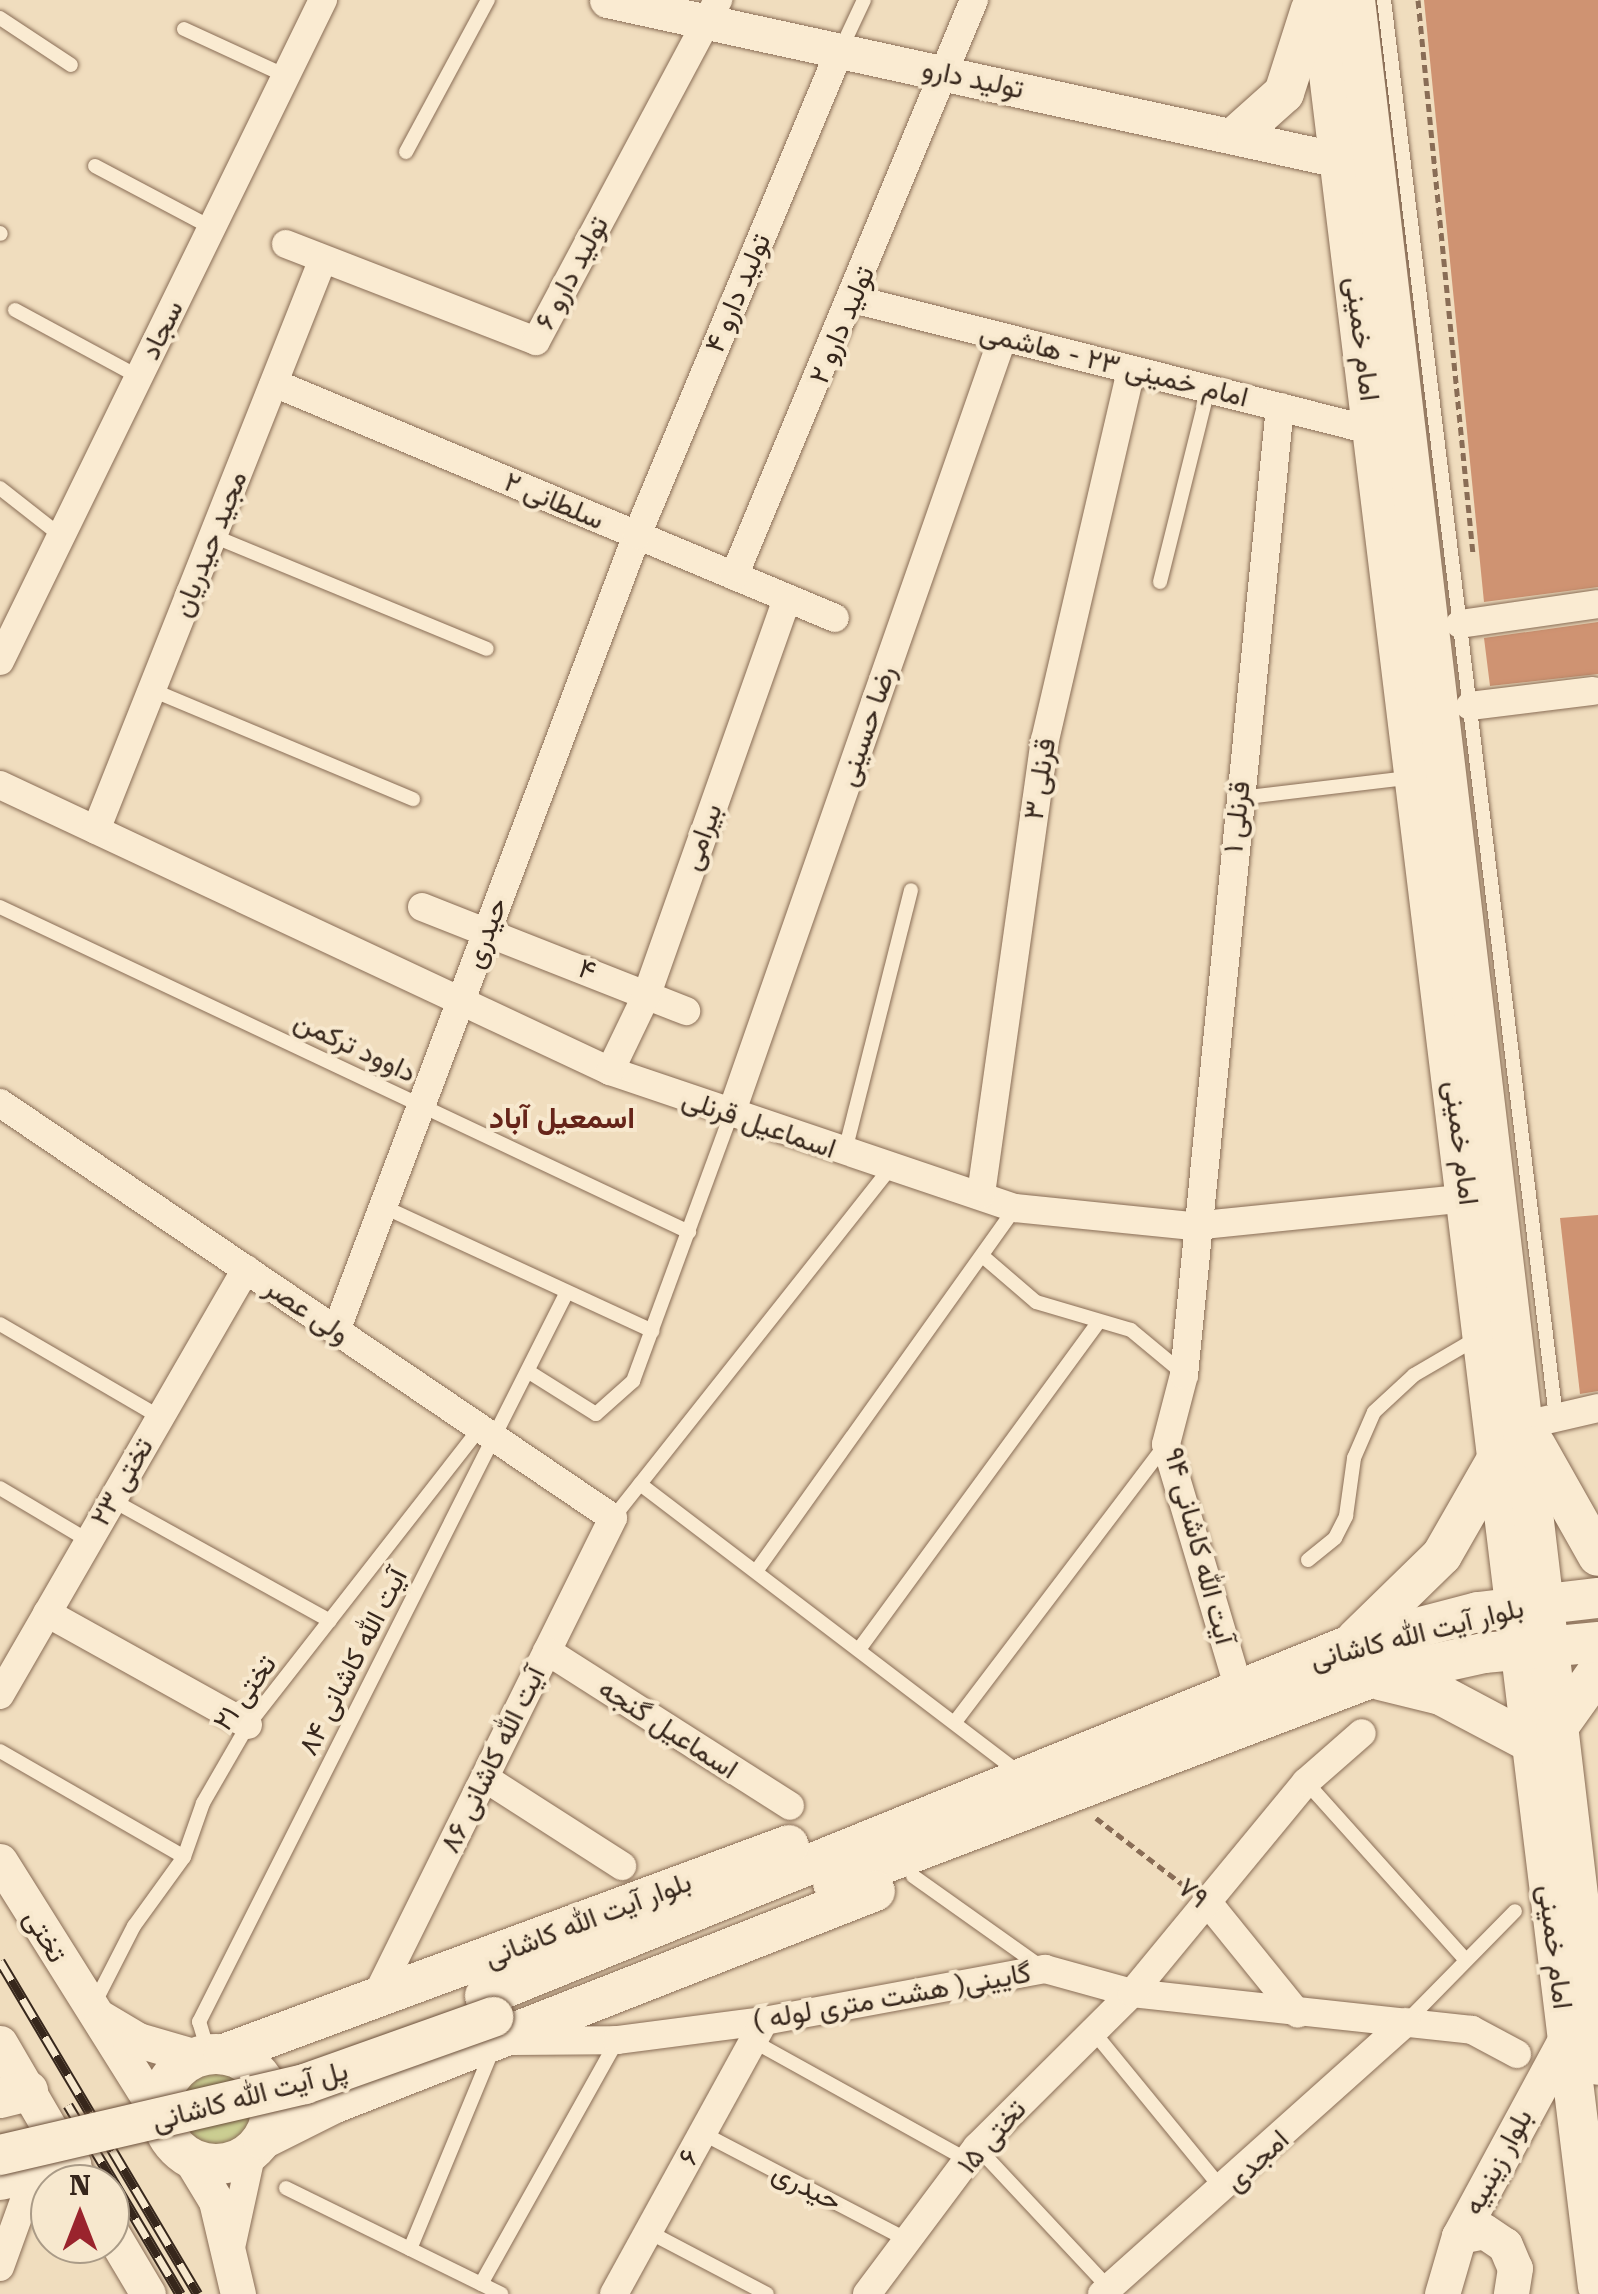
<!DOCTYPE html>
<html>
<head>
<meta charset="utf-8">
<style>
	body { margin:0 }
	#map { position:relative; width:1598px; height:2294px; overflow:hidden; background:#f0ddbe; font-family:"Roboto Serif",Vazirmatn,serif }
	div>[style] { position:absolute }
	.green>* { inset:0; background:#cbce92 }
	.round { border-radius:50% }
	.building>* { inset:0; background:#cf9372 }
	.path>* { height:5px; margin-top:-2.5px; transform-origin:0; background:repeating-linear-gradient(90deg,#896d56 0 8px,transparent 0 13px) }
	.roads { filter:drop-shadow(0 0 2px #896d56) drop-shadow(0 0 2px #896d56) }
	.service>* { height:14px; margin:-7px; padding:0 7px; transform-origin:7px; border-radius:7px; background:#faebd2 }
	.minor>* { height:28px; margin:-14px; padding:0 14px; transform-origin:14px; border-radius:14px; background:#faebd2 }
	.tertiary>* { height:35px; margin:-17.5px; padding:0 17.5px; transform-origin:17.5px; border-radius:17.5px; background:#faebd2 }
	.secondary>* { height:40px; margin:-20px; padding:0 20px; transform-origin:20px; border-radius:20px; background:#faebd2 }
	.secondary>.ring { margin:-20px; padding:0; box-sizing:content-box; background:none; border:40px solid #faebd2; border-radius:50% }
	.rail>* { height:11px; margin-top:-5.5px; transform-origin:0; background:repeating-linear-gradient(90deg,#f7e8ce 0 22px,#37271c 0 44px); box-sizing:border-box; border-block:2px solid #37271c }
	.bridges { filter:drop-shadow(0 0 2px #6a4f3a) drop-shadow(0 0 2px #6a4f3a) }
	.secondary-bridge>* { height:40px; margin:-20px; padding:0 20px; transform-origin:20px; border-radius:20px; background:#faebd2 }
	span { translate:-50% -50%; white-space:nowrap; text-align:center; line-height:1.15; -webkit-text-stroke:8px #f7e8ce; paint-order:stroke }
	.street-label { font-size:28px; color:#37271c }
	.neighbourhood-label { font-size:30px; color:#662419; font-weight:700 }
	.north { position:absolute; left:30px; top:2164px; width:100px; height:100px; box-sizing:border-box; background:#f7e8ce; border:2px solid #aa9b87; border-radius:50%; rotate:0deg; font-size:28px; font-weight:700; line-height:40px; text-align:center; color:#37271c }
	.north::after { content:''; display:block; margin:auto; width:35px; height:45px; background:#9a242d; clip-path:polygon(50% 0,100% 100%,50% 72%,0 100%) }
</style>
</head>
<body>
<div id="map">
	<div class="green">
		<div class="round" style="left:172px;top:2064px;width:88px;height:88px"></div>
	</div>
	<div class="building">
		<div style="clip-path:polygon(1424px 0,1598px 0,1598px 587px,1484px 602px)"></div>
		<div style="clip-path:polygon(1598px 622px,1598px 674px,1490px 686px,1484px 638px)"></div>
		<div style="clip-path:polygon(1598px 1215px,1598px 1391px,1580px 1394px,1560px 1218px)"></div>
	</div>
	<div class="path">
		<div style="left:1418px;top:0;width:557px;rotate:84.33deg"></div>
		<div style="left:1096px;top:1818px;width:113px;rotate:37.5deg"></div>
	</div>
	<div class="roads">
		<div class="service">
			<div style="left:1384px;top:0;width:1428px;rotate:83.08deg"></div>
			<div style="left:0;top:18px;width:85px;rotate:33.5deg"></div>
			<div style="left:184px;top:29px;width:112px;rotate:24.7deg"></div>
			<div style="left:841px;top:49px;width:54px;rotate:-64.9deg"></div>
			<div style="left:406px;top:152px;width:173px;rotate:-61.7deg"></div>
			<div style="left:95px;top:166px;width:132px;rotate:27.9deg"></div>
			<div style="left:0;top:233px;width:1px;rotate:45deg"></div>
			<div style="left:15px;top:310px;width:141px;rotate:28.4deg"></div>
			<div style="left:0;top:488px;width:78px;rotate:38.2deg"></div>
			<div style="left:213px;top:536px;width:296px;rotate:22.4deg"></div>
			<div style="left:1160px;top:582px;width:199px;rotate:-76deg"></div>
			<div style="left:152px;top:690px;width:283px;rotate:22.7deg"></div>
			<div style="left:1239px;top:798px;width:176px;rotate:-6.8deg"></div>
			<div style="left:0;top:907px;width:762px;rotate:25.25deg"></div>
			<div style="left:845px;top:1151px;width:269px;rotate:-75.8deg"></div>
			<div style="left:382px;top:1206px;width:298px;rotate:24.8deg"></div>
			<div style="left:986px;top:1259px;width:66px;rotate:40.7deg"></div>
			<div style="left:1036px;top:1302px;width:99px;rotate:16.4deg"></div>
			<div style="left:1131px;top:1330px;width:69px;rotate:39.7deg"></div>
			<div style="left:0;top:1324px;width:185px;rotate:30.2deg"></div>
			<div style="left:529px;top:1372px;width:79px;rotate:32.1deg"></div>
			<div style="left:596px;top:1414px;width:50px;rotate:-41.7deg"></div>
			<div style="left:633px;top:1381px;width:284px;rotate:-69.8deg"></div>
			<div style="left:640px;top:1484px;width:479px;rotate:37.3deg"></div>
			<div style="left:0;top:1488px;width:104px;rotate:30.8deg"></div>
			<div style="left:112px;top:1500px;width:249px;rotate:29deg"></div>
			<div style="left:613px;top:1518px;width:446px;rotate:-51.6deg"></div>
			<div style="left:1308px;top:1560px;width:35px;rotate:-39deg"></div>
			<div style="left:1335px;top:1538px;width:25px;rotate:-63deg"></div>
			<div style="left:1346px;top:1516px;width:59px;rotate:-82.1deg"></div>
			<div style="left:1354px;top:1458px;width:50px;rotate:-66.5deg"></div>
			<div style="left:1374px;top:1412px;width:54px;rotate:-42.8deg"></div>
			<div style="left:1414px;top:1375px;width:75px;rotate:-30.3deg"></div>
			<div style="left:757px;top:1570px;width:445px;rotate:-54.5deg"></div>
			<div style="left:860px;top:1648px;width:404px;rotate:-53.8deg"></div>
			<div style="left:955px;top:1722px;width:349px;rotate:-52.8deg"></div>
			<div style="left:0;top:1751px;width:212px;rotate:29.9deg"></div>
			<div style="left:1306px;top:1782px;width:237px;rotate:48.1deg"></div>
			<div style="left:913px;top:1876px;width:161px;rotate:35.4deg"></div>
			<div style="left:93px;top:2006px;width:90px;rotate:-62.9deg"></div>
			<div style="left:134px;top:1926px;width:85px;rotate:-54.1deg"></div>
			<div style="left:184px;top:1857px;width:57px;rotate:-70.6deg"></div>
			<div style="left:203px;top:1803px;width:90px;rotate:-60deg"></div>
			<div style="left:248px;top:1725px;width:377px;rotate:-52deg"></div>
			<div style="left:1407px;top:2021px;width:154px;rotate:-45.5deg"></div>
			<div style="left:1092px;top:2030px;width:208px;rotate:50.7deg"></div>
			<div style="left:753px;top:2041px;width:246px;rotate:29deg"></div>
			<div style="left:209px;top:2054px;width:34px;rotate:-107deg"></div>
			<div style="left:199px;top:2022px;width:813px;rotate:-63.25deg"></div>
			<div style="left:702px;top:2133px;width:236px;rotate:27.5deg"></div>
			<div style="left:977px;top:2147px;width:193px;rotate:46.9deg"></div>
			<div style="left:286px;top:2188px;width:240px;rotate:26.2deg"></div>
			<div style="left:649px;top:2232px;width:133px;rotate:27.7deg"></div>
			<div style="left:410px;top:2249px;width:214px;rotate:-67.5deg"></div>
			<div style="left:481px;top:2284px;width:278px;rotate:-60.8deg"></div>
		</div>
		<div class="minor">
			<div style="left:286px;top:244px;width:268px;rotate:21.2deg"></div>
			<div style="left:536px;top:341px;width:387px;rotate:-61.9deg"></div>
			<div style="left:853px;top:299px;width:537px;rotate:14.22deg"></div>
			<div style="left:274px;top:383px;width:608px;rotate:22.73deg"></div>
			<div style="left:734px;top:576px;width:624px;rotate:-67.38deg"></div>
			<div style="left:1460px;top:624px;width:139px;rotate:-8.2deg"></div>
			<div style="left:0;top:661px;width:736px;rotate:-63.96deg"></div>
			<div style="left:1470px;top:706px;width:124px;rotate:-7deg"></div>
			<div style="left:0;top:785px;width:674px;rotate:25.12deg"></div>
			<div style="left:610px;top:1071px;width:428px;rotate:18.7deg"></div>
			<div style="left:1015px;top:1208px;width:179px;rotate:5.8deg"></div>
			<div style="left:1193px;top:1226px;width:276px;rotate:-5.8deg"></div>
			<div style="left:96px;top:830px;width:614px;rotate:-68.32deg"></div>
			<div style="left:422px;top:907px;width:284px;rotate:21.5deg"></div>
			<div style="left:610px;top:1071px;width:85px;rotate:-64.3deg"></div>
			<div style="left:647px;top:994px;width:420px;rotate:-70.5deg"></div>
			<div style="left:0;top:1103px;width:740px;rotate:34.1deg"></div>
			<div style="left:613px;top:1518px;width:539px;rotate:116.33deg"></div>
			<div style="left:731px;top:1114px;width:823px;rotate:-70.71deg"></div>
			<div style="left:981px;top:1194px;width:458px;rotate:-82deg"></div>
			<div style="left:1045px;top:740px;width:380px;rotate:-76.9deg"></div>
			<div style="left:336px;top:1331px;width:851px;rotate:-69.29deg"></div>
			<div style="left:637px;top:535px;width:526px;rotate:-67.29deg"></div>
			<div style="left:1525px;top:1425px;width:75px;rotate:-13.1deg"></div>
			<div style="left:47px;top:1613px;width:230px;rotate:29.1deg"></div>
			<div style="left:547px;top:1651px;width:288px;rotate:32.5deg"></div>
			<div style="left:1238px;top:1686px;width:252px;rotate:-106.6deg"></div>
			<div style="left:1166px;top:1444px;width:71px;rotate:-75.4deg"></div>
			<div style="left:1184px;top:1375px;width:973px;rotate:-84.34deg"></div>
			<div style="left:0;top:1695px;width:492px;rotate:-60deg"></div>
			<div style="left:485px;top:1778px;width:163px;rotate:32.7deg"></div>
			<div style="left:1209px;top:1904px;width:141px;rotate:51deg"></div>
			<div style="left:512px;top:2041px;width:105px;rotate:-0.5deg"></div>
			<div style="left:617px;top:2040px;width:148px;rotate:-7.4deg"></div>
			<div style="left:764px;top:2021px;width:286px;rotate:-10.5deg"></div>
			<div style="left:1045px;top:1969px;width:90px;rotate:15.4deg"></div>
			<div style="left:1132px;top:1993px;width:342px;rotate:6.2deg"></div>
			<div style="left:1472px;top:2030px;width:51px;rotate:28.1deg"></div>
			<div style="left:232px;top:2243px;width:94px;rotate:-77.7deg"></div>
			<div style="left:0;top:2267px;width:100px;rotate:-70.1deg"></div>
			<div style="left:614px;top:2294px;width:311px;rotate:-61.2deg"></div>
			<div style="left:867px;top:2294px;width:184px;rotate:-53.2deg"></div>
			<div style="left:977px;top:2147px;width:218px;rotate:-44.8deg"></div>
			<div style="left:1132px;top:1993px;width:273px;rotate:-50.5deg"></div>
			<div style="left:1306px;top:1782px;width:74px;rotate:-41.2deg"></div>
			<div style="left:1102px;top:2294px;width:408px;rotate:-41.8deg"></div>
		</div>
		<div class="tertiary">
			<div style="left:607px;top:0;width:749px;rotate:12.33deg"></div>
			<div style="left:0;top:1861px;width:301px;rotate:57.9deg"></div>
			<div style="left:101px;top:2018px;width:43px;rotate:30.7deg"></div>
			<div style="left:138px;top:2040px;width:60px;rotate:16.3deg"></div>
			<div style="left:0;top:2043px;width:163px;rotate:59.8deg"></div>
			<div style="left:190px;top:2158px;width:50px;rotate:58.8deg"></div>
			<div style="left:216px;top:2201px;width:96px;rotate:76.7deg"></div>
			<div style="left:110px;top:2230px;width:74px;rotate:59.3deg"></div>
			<div style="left:1459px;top:2236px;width:25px;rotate:-11deg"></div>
			<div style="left:1484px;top:2231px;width:25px;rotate:34deg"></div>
			<div style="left:1505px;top:2245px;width:25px;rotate:67deg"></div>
			<div style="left:1515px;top:2268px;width:26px;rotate:99deg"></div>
			<div style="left:1442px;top:2294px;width:60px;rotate:-73.7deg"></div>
			<div style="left:1459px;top:2236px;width:227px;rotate:-61.6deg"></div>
		</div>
		<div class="secondary">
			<div style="left:1320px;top:0;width:2303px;rotate:83.07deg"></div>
			<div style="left:1355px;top:0;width:2079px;rotate:83.29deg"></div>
			<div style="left:1237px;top:135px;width:63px;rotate:-41.8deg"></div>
			<div style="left:1284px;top:93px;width:88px;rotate:-72.2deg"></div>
			<div style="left:1536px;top:1446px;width:126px;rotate:60.6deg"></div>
			<div style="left:1356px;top:1639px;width:120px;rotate:-44.3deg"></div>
			<div style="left:1442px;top:1555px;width:111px;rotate:-60.2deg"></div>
			<div style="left:1380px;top:1680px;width:63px;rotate:13.8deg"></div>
			<div style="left:1441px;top:1695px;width:98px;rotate:27.9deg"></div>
			<div style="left:1556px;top:1730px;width:72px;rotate:-54.6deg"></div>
			<div style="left:833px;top:1883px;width:576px;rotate:-20.86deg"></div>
			<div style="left:1371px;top:1678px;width:116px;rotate:-12.5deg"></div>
			<div style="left:1484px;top:1653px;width:115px;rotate:-5.5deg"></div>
			<div style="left:485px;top:1996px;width:931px;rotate:-22.08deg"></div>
			<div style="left:1348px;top:1646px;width:134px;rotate:-14.7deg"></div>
			<div style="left:1478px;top:1612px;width:121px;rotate:-6.7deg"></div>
			<div class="ring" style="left:161px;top:2054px;width:70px;height:70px"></div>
			<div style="left:224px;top:2054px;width:602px;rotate:-20.3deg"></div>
			<div style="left:0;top:2098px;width:29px;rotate:-14deg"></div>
			<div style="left:263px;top:2139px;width:80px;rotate:-26.6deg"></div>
			<div style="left:335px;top:2103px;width:580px;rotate:-21.43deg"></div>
			<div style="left:0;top:2180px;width:73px;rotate:-11.9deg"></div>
		</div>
	</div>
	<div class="rail">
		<div style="left:0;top:1961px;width:387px;rotate:59.3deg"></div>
		<div style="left:68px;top:2105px;width:220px;rotate:59.3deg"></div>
	</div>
	<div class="bridges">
		<div class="secondary-bridge">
			<div style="left:0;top:2155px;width:313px;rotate:-13.1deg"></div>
			<div style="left:305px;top:2084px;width:200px;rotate:-19.6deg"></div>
		</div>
	</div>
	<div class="street-label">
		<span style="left:973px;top:79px;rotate:12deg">تولید دارو</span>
		<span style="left:572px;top:273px;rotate:-62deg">تولید دارو ۶</span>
		<span style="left:738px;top:293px;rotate:-67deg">تولید دارو ۴</span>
		<span style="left:842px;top:325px;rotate:-67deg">تولید دارو ۲</span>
		<span style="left:162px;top:330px;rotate:-64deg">سجاد</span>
		<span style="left:1362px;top:339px;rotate:83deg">امام خمینی</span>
		<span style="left:1114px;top:365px;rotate:14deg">امام خمینی ۲۳ - هاشمی</span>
		<span style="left:554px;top:501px;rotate:23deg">۲ سلطانی</span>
		<span style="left:210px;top:544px;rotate:-68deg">مجید حیدریان</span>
		<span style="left:867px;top:726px;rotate:-71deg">رضا حسینی</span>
		<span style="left:1040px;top:779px;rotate:-81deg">قرنلی ۳</span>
		<span style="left:1237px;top:817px;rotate:-84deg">قرنلی ۱</span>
		<span style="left:702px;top:837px;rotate:-70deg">بیرامی</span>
		<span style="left:486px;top:933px;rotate:-69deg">حیدری</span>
		<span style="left:587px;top:970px;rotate:22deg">۴</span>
		<span style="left:355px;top:1047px;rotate:25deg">داوود ترکمن</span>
		<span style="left:759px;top:1124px;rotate:19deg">اسماعیل قرنلی</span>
		<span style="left:1461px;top:1143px;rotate:83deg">امام خمینی</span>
		<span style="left:307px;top:1311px;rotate:34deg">ولی عصر</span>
		<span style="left:122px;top:1482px;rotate:-60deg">تختی ۲۳</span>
		<span style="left:1199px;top:1546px;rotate:75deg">آیت الله کاشانی ۹۴</span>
		<span style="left:1417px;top:1634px;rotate:-14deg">بلوار آیت الله کاشانی</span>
		<span style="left:353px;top:1662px;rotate:-63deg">آیت الله کاشانی ۸۴</span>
		<span style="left:245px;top:1693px;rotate:-54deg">تختی ۲۱</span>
		<span style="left:668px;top:1729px;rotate:33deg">اسماعیل گنجه</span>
		<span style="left:493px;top:1760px;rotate:-64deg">آیت الله کاشانی ۸۶</span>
		<span style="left:1193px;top:1893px;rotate:40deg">۷۹</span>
		<span style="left:588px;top:1920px;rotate:-21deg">بلوار آیت الله کاشانی</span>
		<span style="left:45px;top:1936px;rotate:59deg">تختی</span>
		<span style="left:1555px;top:1947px;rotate:83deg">امام خمینی</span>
		<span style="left:892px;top:1997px;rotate:-10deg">گایینی( هشت متری لوله )</span>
		<span style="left:250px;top:2096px;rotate:-15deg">پل آیت الله کاشانی</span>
		<span style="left:992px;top:2137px;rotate:-49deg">تختی ۱۵</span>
		<span style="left:689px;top:2157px;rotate:-61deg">۶</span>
		<span style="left:1257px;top:2161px;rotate:-43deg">امجدی</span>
		<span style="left:1498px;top:2162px;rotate:-62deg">بلوار زینبیه</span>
		<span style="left:807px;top:2187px;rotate:27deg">حیدری</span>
	</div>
	<div class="neighbourhood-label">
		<span style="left:562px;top:1118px">اسمعیل آباد</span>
	</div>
	<div class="north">N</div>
</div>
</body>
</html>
